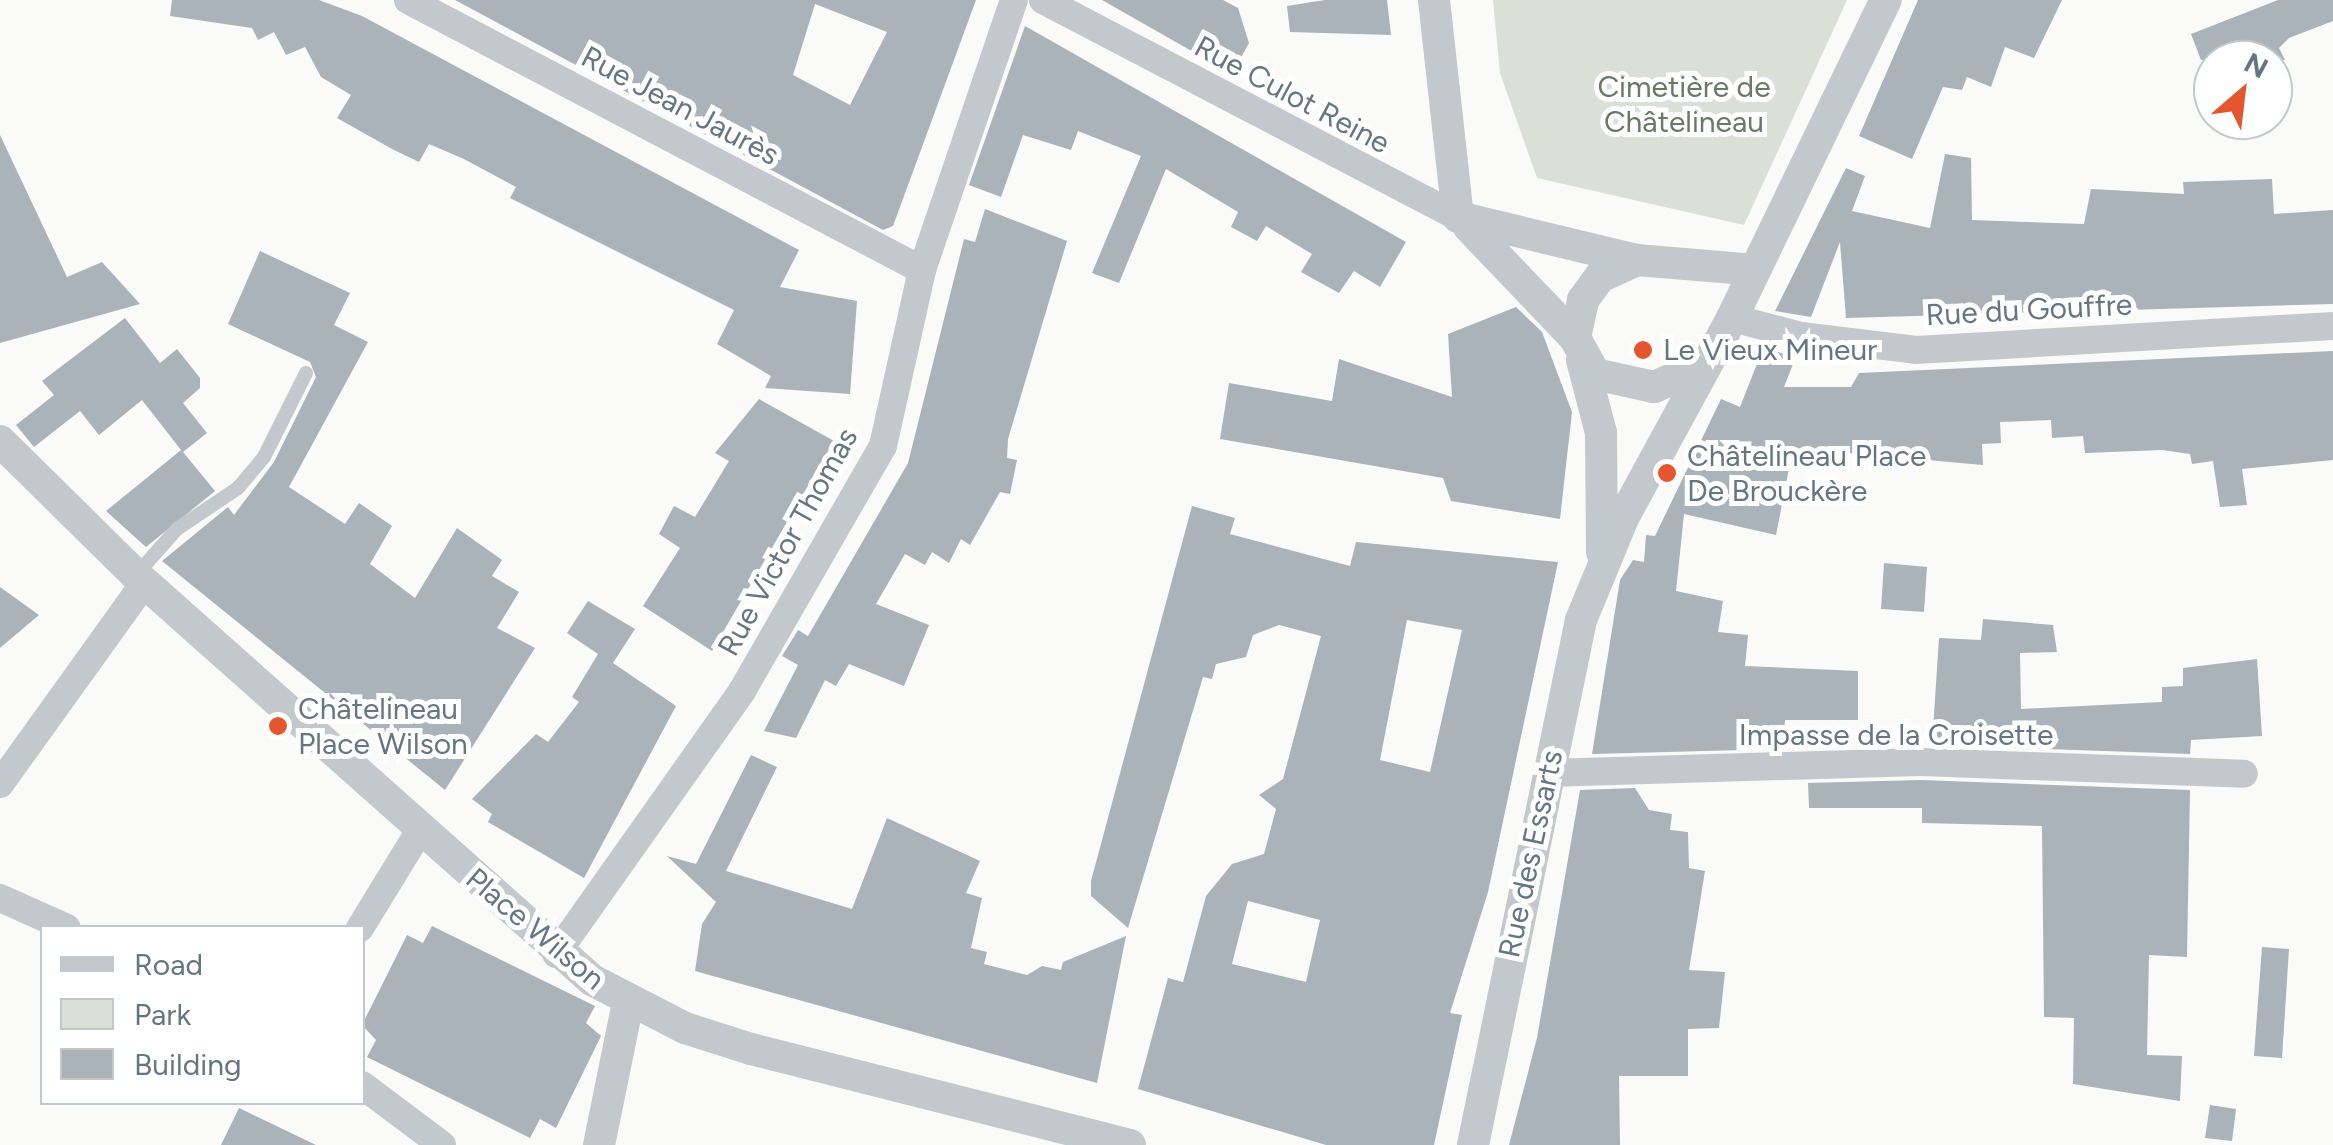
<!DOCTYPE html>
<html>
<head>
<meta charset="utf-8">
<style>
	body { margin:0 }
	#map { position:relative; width:2333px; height:1145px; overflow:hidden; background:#fafaf8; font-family:Figtree,sans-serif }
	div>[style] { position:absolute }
	.green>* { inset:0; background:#dadfd7 }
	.building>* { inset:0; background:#aab3b9 }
	.service>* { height:14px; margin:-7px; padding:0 7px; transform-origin:7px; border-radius:7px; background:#c3c8cc }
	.minor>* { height:28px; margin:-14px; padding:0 14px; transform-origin:14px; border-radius:14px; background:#c3c8cc }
	.tertiary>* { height:32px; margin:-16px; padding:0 16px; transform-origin:16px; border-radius:16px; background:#c3c8cc }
	.dots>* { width:28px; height:28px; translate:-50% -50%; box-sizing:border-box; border:5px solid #fff; border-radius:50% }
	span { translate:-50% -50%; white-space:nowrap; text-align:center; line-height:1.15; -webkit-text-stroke:10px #fff; paint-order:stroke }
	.park-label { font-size:30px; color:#687a64 }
	.street-label { font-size:30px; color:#657683 }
	.poi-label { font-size:30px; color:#657683 }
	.left { translate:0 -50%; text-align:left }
	.legend { position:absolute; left:40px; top:925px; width:325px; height:180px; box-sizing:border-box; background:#fff; border:2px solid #c1c8cd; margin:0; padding:12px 18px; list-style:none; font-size:30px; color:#657683 }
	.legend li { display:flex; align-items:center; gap:20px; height:50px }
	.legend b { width:50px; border:2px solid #c1c8cd }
	.north { position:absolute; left:2193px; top:40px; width:100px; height:100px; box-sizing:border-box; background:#fff; border:2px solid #c1c8cd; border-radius:50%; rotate:28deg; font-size:28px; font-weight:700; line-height:40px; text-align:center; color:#657683 }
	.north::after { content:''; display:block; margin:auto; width:35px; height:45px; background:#e4572e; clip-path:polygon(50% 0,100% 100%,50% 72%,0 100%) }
</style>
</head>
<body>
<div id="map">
	<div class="green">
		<div style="clip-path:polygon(1493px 0,1847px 0,1744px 225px,1537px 178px,1500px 73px)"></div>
	</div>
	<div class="building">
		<div style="clip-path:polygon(172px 0,319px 0,362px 16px,799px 250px,780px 287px,857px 301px,850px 394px,765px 388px,771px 376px,717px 344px,734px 310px,510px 198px,516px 187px,464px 159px,429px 144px,419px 162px,392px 149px,337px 118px,351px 95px,321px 77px,305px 47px,286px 55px,274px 32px,258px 40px,252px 28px,170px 16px)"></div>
		<div style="clip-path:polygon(evenodd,455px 0,976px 0,893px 226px,883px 230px,455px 0,815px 4px,887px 32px,850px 105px,793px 75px,815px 4px)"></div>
		<div style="clip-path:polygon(1102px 0,1223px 0,1238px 8px,1249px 43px,1232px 74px)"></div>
		<div style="clip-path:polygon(1325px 0,1387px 0,1391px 35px,1290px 32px,1287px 6px)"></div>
		<div style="clip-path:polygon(1918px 0,2062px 0,2034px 58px,2005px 47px,1991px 87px,1967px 77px,1962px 90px,1943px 87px,1912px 159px,1859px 136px)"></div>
		<div style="clip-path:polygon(2278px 0,2333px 0,2333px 21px,2289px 38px,2279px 48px,2285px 60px,2201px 60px,2191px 34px)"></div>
		<div style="clip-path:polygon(1025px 26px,1406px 242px,1380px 287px,1354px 271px,1339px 293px,1301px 272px,1312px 254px,1266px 226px,1257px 241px,1231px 227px,1238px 212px,1166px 169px,1119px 283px,1092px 273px,1141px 156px,1078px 131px,1071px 150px,1023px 135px,1001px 197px,969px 185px)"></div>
		<div style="clip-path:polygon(0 135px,67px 277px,102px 262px,140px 304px,0 343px)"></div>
		<div style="clip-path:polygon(1945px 154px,1971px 158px,1972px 220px,2084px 224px,2091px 189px,2184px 194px,2183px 182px,2272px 179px,2274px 214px,2333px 210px,2333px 304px,1846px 318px,1840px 242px,1811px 317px,1775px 311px,1846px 168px,1865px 176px,1852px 211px,1930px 228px)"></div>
		<div style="clip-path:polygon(985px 209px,1067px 241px,1008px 439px,1007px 458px,1017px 460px,1010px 494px,1000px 492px,970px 545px,961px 539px,949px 563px,932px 552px,925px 565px,905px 554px,876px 604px,929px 625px,904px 686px,849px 664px,836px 686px,825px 680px,796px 738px,764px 731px,798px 665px,782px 656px,798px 630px,808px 636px,908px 463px,964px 239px,975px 242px)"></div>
		<div style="clip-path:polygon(260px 251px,350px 293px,334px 325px,368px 342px,289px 487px,345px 524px,359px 503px,392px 526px,370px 564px,415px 598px,457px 528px,502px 560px,492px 576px,519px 592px,497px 628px,535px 648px,445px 790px,162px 561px,228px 507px,234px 515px,274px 462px,316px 377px,310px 362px,228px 324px)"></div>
		<div style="clip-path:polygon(1516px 307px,1542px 332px,1572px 412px,1560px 519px,1451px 501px,1443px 478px,1220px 439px,1229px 383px,1332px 401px,1339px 359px,1452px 397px,1448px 334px)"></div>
		<div style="clip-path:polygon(125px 318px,160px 363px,177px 349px,200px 378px,200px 388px,183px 403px,207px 433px,183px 452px,215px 491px,146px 547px,106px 511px,181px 450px,142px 400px,99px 435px,80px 411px,34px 447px,16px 425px,54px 395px,42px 381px)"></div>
		<div style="clip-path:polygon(1764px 346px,1795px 359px,1784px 387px,1851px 387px,1859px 373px,2333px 351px,2333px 460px,2242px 469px,2247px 505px,2220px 507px,2213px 461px,2192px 464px,2190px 454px,2162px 450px,2085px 453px,2083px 436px,2052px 438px,2051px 420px,2000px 422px,2001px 443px,1982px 444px,1983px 465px,1793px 448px,1776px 535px,1684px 514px,1676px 591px,1723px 601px,1718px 632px,1748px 635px,1745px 666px,1858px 671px,1858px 720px,1785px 720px,1783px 749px,1592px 754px,1620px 580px,1633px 560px,1644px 562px,1646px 535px,1655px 536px,1721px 399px,1740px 407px)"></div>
		<div style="clip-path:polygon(759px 399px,834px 441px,712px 651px,643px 606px,680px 548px,659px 534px,674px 506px,695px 517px,729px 461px,715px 453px)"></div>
		<div style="clip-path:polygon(evenodd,1192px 506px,1235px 518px,1230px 534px,1350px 566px,1356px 542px,1558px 562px,1488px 892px,1450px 1013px,1462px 1015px,1434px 1145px,1326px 1145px,1138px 1089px,1168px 978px,1183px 982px,1206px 896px,1232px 864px,1264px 854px,1276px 809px,1259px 795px,1283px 779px,1321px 636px,1279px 625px,1253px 635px,1246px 657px,1216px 664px,1212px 679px,1203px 677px,1128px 928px,1091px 896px,1091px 881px,1192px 506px,1407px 620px,1462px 630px,1430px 772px,1380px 760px,1407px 620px,1192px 506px,1248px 901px,1320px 920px,1306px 982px,1232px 964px,1248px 901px)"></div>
		<div style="clip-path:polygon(1884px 563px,1927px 567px,1924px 612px,1881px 609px)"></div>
		<div style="clip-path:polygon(0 587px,39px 615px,0 648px)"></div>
		<div style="clip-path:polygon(588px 601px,635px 629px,613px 663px,676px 706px,584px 878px,488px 822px,492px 814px,472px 799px,536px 734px,548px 742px,579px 702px,572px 697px,598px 654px,567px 633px)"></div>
		<div style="clip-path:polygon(1983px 619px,2053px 625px,2057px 652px,2020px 653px,2021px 709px,2162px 702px,2162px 687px,2183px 686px,2183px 668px,2257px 659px,2262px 736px,2191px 740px,2190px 754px,1932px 745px,1939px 638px,1981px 640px)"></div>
		<div style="clip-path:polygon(751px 755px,777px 767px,726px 871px,852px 909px,887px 818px,980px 861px,966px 893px,982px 898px,971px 948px,987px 952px,984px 964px,1027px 975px,1042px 966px,1061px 970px,1063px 962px,1126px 936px,1097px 1083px,695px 971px,702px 924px,716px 902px,667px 856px,696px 864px)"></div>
		<div style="clip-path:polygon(1921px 780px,2190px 790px,2187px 957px,2149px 955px,2147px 1055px,2182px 1056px,2180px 1101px,2073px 1084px,2074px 1018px,2044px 1017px,2042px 826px,1922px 823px,1922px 808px,1809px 808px,1808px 783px)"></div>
		<div style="clip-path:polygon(1635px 788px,1649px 810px,1672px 814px,1670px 830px,1688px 832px,1689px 868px,1705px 871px,1689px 970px,1725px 972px,1719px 1028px,1688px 1029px,1688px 1076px,1619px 1076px,1620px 1145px,1509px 1145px,1537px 1038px,1580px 790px)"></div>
		<div style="clip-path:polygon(432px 926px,595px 1006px,586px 1023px,601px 1036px,556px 1128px,540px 1119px,530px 1138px,367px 1057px,376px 1040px,362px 1025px,407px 935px,423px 943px)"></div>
		<div style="clip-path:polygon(2262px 947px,2289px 949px,2282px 1058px,2254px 1056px)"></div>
		<div style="clip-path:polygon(2210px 1105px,2236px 1109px,2232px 1141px,2205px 1138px)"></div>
		<div style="clip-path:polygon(239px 1108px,316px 1145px,221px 1145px)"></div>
	</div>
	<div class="service">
		<div style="left:136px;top:575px;width:62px;rotate:-48.3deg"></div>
		<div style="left:177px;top:529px;width:73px;rotate:-33.9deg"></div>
		<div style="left:238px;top:488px;width:40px;rotate:-50deg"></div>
		<div style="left:264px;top:457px;width:94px;rotate:-63.4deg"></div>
	</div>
	<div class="minor">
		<div style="left:408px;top:0;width:581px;rotate:27.71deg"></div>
		<div style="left:1043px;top:0;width:468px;rotate:27.6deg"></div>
		<div style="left:1732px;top:318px;width:71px;rotate:14.6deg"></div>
		<div style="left:1801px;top:336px;width:116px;rotate:6.9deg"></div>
		<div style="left:1916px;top:350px;width:418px;rotate:-3.3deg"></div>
		<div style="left:1548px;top:773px;width:373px;rotate:-1.7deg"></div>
		<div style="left:1921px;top:762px;width:323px;rotate:2.1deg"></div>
		<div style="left:0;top:784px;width:249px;rotate:-54.3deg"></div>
		<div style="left:0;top:898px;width:73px;rotate:24.1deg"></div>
		<div style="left:360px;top:928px;width:115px;rotate:-58.5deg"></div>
		<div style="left:556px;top:954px;width:322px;rotate:-54.7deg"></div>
		<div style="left:742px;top:691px;width:283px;rotate:-60.1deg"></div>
		<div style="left:883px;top:446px;width:180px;rotate:-77.5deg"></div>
		<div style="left:922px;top:270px;width:285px;rotate:-71.2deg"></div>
		<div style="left:362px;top:1085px;width:100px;rotate:36.9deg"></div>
	</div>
	<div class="tertiary">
		<div style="left:1434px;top:0;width:218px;rotate:83.7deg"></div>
		<div style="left:1458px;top:217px;width:184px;rotate:13.5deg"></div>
		<div style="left:1469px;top:227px;width:153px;rotate:46.3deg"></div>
		<div style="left:1582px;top:360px;width:75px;rotate:75.4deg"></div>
		<div style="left:1601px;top:433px;width:119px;rotate:89.5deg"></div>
		<div style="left:1706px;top:364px;width:57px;rotate:156.1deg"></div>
		<div style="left:1654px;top:387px;width:60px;rotate:-167.6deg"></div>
		<div style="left:1595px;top:374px;width:41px;rotate:-119.1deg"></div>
		<div style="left:1575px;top:338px;width:39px;rotate:-78deg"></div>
		<div style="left:1583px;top:300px;width:29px;rotate:-54deg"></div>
		<div style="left:1600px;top:277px;width:41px;rotate:-24.7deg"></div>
		<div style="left:1637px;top:260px;width:118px;rotate:4.8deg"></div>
		<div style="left:0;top:441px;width:191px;rotate:44.6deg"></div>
		<div style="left:136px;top:575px;width:610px;rotate:41.61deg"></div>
		<div style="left:592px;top:980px;width:105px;rotate:27.3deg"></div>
		<div style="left:685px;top:1028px;width:69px;rotate:17.7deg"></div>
		<div style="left:751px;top:1049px;width:391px;rotate:14.2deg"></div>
		<div style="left:599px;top:1145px;width:145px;rotate:-78.5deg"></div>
		<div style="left:1473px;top:1145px;width:536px;rotate:-78.38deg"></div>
		<div style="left:1581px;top:620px;width:110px;rotate:-67.6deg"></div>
		<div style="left:1623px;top:518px;width:228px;rotate:-61.4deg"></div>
		<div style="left:1732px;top:318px;width:353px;rotate:-64.2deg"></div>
	</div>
	<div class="dots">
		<div style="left:1643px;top:350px;background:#e4572e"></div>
		<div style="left:1667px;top:473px;background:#e4572e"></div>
		<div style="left:278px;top:726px;background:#e4572e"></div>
	</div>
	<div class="park-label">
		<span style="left:1684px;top:104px">Cimetière de<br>Châtelineau</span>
	</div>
	<div class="street-label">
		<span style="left:1292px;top:95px;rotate:28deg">Rue Culot Reine</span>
		<span style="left:680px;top:106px;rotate:28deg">Rue Jean Jaurès</span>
		<span style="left:2029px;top:310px;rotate:-3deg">Rue du Gouffre</span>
		<span style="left:788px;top:542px;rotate:-61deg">Rue Victor Thomas</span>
		<span style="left:1896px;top:735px">Impasse de la Croisette</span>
		<span style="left:1531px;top:854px;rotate:-78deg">Rue des Essarts</span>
		<span style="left:535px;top:929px;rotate:40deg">Place Wilson</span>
	</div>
	<div class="poi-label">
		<span class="left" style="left:1663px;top:350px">Le Vieux Mineur</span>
		<span class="left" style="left:1687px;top:473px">Châtelineau Place<br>De Brouckère</span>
		<span class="left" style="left:298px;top:726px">Châtelineau<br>Place Wilson</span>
	</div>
	<ul class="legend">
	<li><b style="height:12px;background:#c3c8cc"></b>Road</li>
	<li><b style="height:28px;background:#dadfd7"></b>Park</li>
	<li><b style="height:28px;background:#aab3b9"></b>Building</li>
	</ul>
	<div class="north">N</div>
</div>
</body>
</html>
